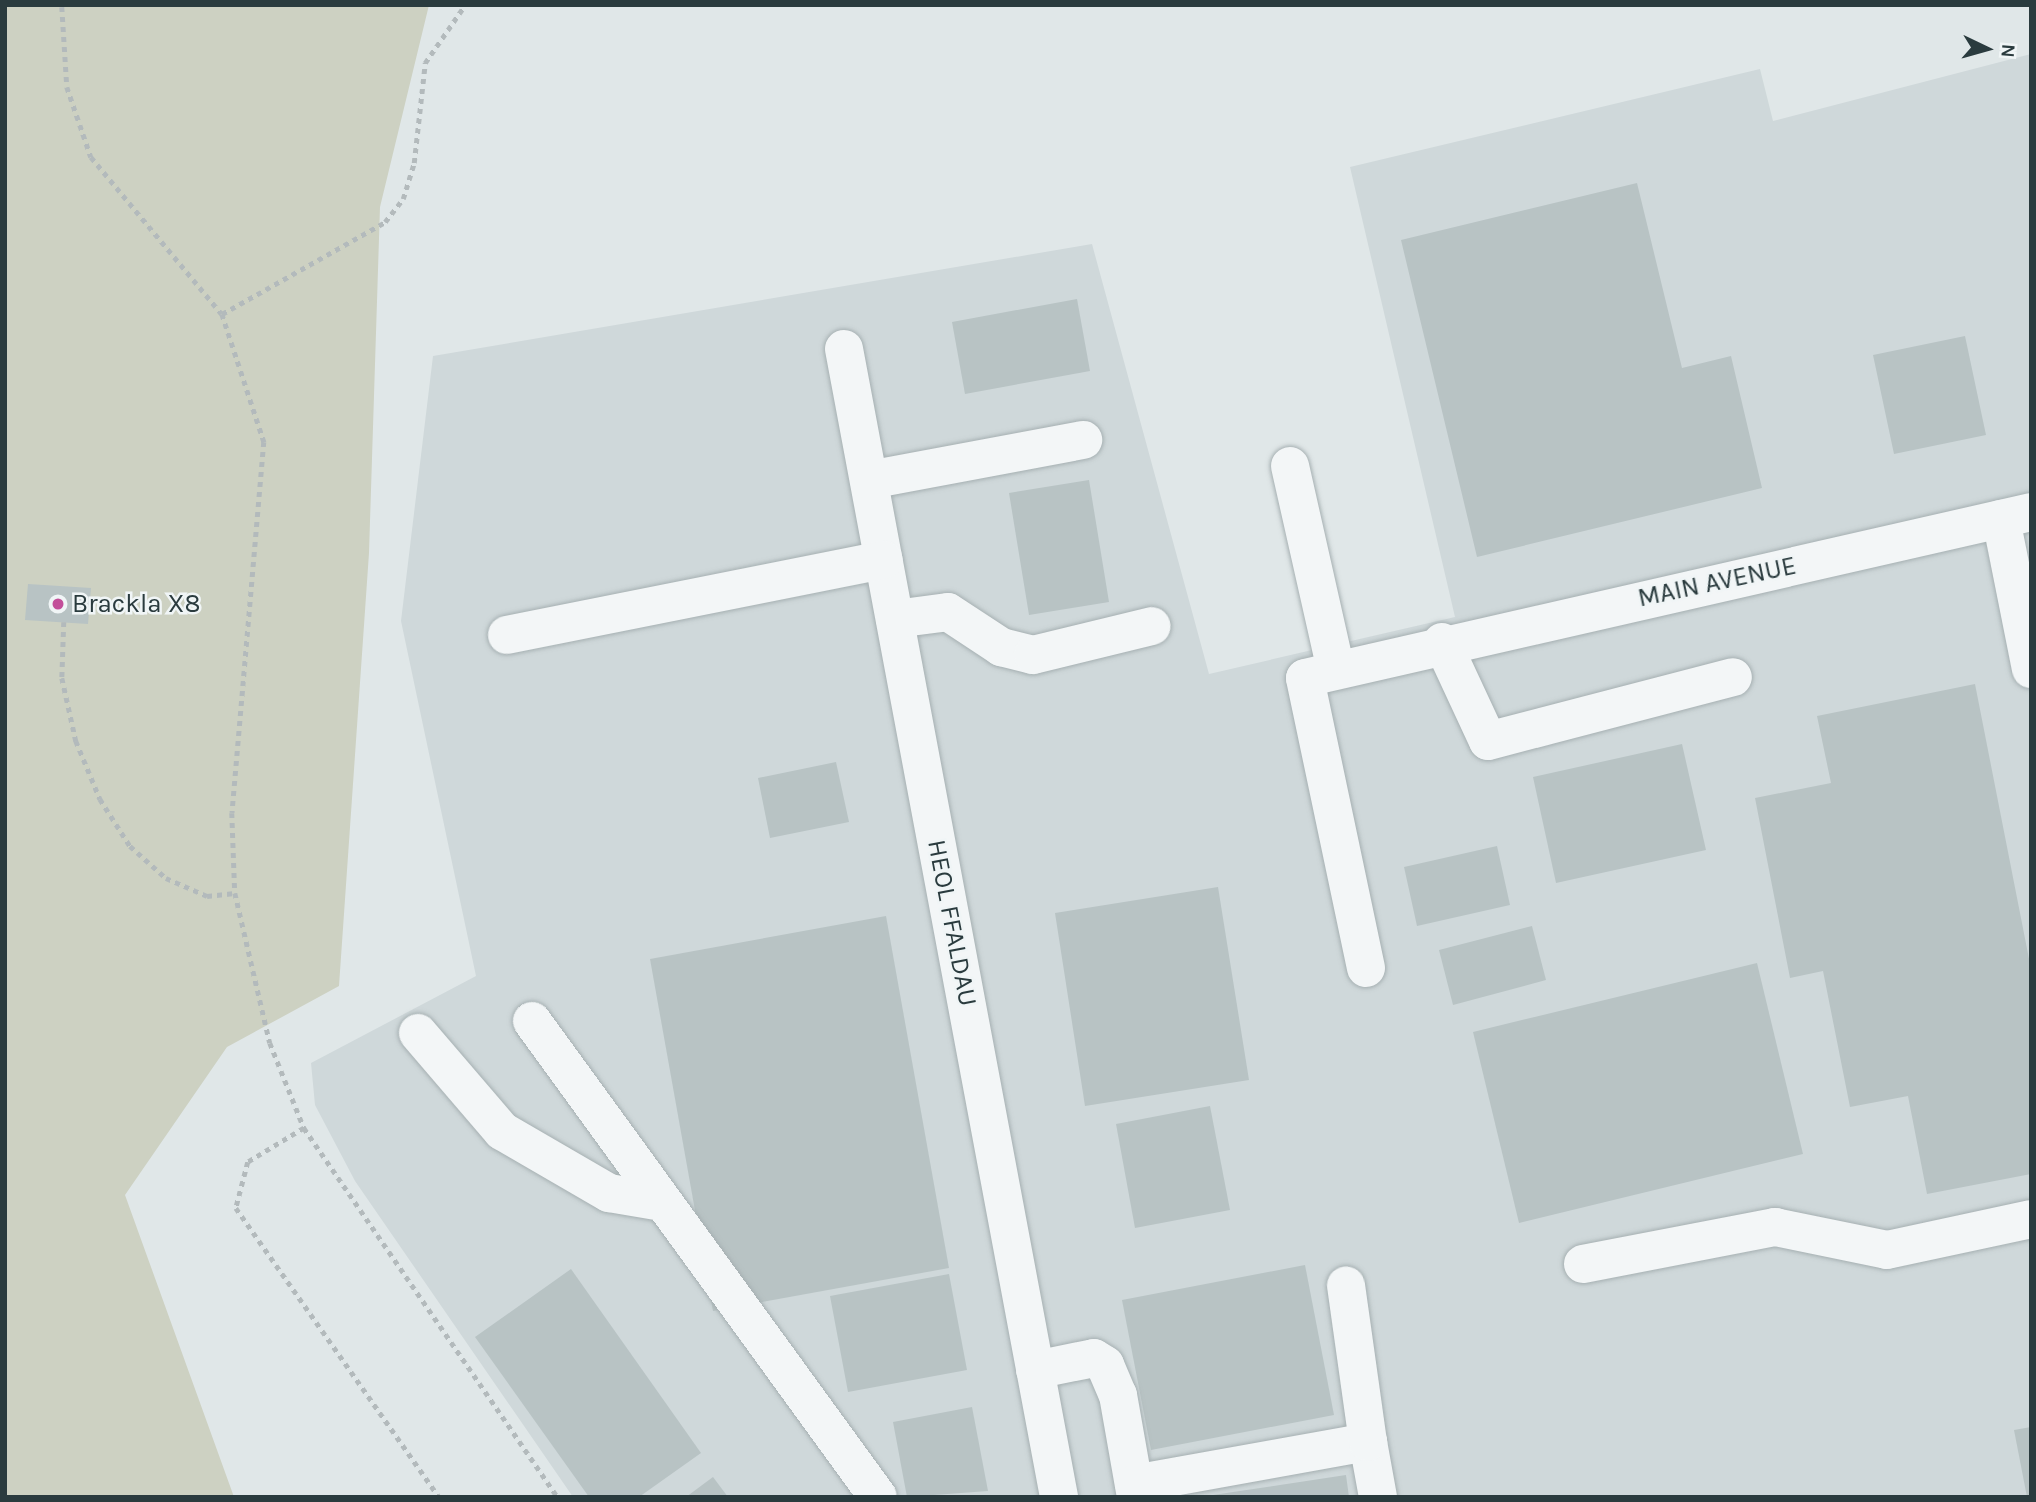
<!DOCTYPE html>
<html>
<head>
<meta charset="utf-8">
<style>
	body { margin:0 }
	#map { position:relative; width:2036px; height:1502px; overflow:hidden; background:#e0e7e8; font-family:Karla,sans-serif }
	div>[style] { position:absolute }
	.built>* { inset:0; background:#cfd8da }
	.green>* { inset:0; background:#cdd1c2 }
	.building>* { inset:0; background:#b8c3c4 }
	.path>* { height:4.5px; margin-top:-2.25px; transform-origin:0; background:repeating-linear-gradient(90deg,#b3babc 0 5px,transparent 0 10px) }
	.roads { filter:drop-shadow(0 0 2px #a6b0b2) drop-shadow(0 0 2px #a6b0b2) }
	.minor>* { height:38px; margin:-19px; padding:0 19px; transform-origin:19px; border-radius:19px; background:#f3f6f7 }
	.dots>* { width:19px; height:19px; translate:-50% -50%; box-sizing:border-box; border:4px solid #f0f5f6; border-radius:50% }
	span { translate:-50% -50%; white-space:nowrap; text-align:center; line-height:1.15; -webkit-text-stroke:5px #f0f5f6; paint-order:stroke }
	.street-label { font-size:26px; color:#2a3b3e }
	.poi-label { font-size:26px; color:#2a3b3e }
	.left { translate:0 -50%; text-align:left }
	.frame { position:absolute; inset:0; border:7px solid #2a3b3e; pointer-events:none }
	.north { position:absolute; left:1952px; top:14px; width:70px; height:70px; -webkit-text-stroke:5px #f0f5f6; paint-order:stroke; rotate:95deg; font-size:19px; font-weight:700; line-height:28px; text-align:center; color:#2a3b3e }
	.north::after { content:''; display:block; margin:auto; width:24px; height:32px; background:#2a3b3e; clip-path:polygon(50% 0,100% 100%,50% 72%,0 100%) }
</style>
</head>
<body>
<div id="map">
	<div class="built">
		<div style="clip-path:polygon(2031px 54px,2031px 1497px,573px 1497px,355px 1181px,315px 1105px,311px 1063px,476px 976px,401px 621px,433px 356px,1092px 244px,1209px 674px,1455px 617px,1350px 167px,1760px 69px,1773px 121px)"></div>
	</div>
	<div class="green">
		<div style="clip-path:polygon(5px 5px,429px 5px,380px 207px,369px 553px,339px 986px,227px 1047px,125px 1195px,234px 1497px,5px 1497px)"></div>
	</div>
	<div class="building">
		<div style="clip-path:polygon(1637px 183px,1682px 368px,1731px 356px,1762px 488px,1477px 557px,1401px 240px)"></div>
		<div style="clip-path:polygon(1077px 299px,1090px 371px,965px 394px,952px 322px)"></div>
		<div style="clip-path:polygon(1965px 336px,1986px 435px,1894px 454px,1873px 355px)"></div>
		<div style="clip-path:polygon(1089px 480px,1109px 602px,1029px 615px,1009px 493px)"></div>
		<div style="clip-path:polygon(28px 584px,91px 588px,88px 624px,25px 620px)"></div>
		<div style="clip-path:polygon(1975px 684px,2031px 969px,2031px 1174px,1927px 1194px,1908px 1096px,1850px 1107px,1823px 971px,1790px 978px,1755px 798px,1831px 783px,1817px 716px)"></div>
		<div style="clip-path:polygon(1682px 744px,1706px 850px,1556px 883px,1533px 777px)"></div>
		<div style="clip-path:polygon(836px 762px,849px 822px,770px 838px,758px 778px)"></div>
		<div style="clip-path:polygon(1497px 846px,1510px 905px,1417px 926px,1404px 867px)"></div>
		<div style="clip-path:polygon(1218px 887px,1249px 1080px,1085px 1106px,1055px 913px)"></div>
		<div style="clip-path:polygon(886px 916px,949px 1268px,713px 1311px,650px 959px)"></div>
		<div style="clip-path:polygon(1532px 926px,1546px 980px,1453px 1005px,1439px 950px)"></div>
		<div style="clip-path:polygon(1757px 963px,1803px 1154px,1519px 1223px,1473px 1032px)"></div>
		<div style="clip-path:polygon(1210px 1106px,1230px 1210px,1135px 1228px,1116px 1124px)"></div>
		<div style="clip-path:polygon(1305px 1265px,1334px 1415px,1151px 1450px,1122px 1300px)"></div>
		<div style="clip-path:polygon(571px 1269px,701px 1453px,639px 1497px,589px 1497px,475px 1337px)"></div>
		<div style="clip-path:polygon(949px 1274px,967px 1370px,848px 1392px,830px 1296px)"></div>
		<div style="clip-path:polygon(972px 1407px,988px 1491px,907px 1497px,893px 1422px)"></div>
		<div style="clip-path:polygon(2031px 1427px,2031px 1497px,2027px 1497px,2014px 1430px)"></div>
		<div style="clip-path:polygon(1346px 1475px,1349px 1497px,1213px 1497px,1213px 1495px)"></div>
		<div style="clip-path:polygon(713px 1477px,728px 1497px,686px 1497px)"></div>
	</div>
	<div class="path">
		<div style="left:62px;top:7px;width:80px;rotate:86.4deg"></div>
		<div style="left:67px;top:87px;width:74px;rotate:71.1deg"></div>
		<div style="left:91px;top:157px;width:204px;rotate:50.2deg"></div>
		<div style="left:222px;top:314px;width:135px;rotate:71.8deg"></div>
		<div style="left:264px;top:442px;width:372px;rotate:94.9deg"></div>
		<div style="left:232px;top:813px;width:80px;rotate:87.9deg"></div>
		<div style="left:235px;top:893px;width:154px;rotate:76.9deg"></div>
		<div style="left:270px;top:1043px;width:92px;rotate:68.2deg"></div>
		<div style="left:304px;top:1128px;width:448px;rotate:55.5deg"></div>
		<div style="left:222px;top:314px;width:187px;rotate:-29.4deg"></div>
		<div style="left:385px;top:222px;width:29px;rotate:-52deg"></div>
		<div style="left:403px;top:199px;width:38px;rotate:-73deg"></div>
		<div style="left:414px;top:163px;width:101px;rotate:-83.7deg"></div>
		<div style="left:425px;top:63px;width:70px;rotate:-55.4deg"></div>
		<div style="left:64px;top:622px;width:56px;rotate:92deg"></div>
		<div style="left:62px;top:678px;width:65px;rotate:77.5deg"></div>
		<div style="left:76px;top:741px;width:63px;rotate:67.5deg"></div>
		<div style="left:100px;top:799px;width:56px;rotate:57.4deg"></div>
		<div style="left:130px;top:846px;width:48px;rotate:41.6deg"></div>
		<div style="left:166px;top:878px;width:45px;rotate:23.7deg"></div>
		<div style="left:207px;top:896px;width:28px;rotate:-6deg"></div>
		<div style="left:304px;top:1128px;width:66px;rotate:148.7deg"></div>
		<div style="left:248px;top:1162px;width:48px;rotate:104.6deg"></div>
		<div style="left:236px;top:1208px;width:353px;rotate:54.9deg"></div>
	</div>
	<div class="roads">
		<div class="minor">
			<div style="left:844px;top:349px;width:1168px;rotate:79.39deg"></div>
			<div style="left:1290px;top:466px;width:209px;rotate:77.3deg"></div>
			<div style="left:869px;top:480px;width:218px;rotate:-10.6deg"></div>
			<div style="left:2001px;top:519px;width:153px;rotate:78.7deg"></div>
			<div style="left:895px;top:619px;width:53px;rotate:-7.5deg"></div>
			<div style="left:948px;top:612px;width:64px;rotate:33.4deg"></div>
			<div style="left:1001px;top:647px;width:33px;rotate:14deg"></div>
			<div style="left:1033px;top:655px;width:122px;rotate:-13.7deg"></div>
			<div style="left:507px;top:635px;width:384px;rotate:-11.3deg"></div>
			<div style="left:1442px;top:642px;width:109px;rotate:65.1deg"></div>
			<div style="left:1488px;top:741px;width:253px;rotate:-14.6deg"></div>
			<div style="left:1366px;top:968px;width:296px;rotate:-101.9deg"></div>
			<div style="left:1305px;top:678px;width:745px;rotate:-12.88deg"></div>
			<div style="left:532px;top:1021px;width:588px;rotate:53.99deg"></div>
			<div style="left:418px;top:1033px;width:129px;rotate:49.4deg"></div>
			<div style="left:502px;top:1131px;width:124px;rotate:30.1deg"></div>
			<div style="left:609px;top:1193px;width:54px;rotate:9.6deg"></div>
			<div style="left:1583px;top:1264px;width:196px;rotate:-10.9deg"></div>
			<div style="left:1775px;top:1227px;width:114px;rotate:11.6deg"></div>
			<div style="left:1887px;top:1250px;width:147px;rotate:-12.1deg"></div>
			<div style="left:1035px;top:1370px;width:60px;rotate:-11.5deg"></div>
			<div style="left:1094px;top:1358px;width:13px;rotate:32deg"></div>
			<div style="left:1105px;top:1365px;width:33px;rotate:67deg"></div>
			<div style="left:1118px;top:1395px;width:104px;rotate:80deg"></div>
			<div style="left:1368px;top:1442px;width:56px;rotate:79.7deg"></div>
			<div style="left:1134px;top:1484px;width:238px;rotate:-10.2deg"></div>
			<div style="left:1368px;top:1442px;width:158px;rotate:-98deg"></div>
		</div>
	</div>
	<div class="dots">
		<div style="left:58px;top:604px;background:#c34f9a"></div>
	</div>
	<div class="street-label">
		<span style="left:1717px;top:582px;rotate:-12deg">MAIN AVENUE</span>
		<span style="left:952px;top:923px;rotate:79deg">HEOL FFALDAU</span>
	</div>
	<div class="poi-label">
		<span class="left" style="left:72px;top:604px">Brackla X8</span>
	</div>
	<div class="frame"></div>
	<div class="north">N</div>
</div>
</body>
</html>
